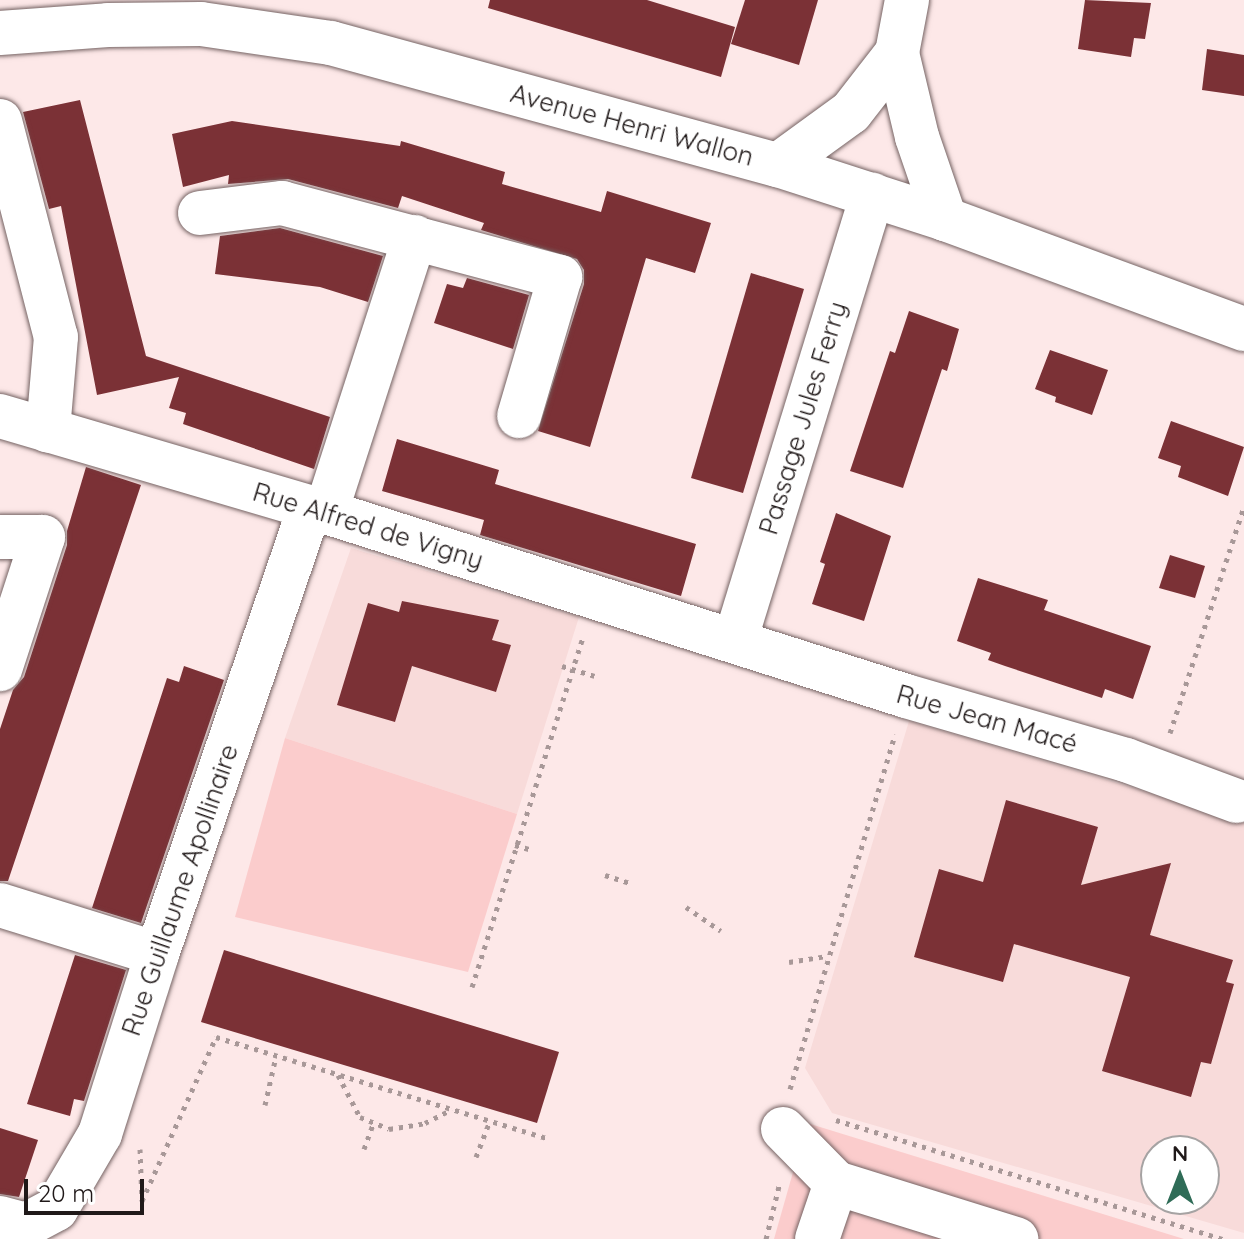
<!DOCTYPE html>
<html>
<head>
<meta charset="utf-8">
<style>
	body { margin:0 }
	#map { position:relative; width:1244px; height:1239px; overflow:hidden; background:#fde8e8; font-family:Quicksand,sans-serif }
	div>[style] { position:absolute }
	.built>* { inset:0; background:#f8dbda }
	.green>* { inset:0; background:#fbcccc }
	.building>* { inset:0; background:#7b3136 }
	.path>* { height:5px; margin-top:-2.5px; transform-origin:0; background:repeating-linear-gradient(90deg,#a89898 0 4px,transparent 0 10px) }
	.roads { filter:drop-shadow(0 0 2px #756363) drop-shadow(0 0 2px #756363) }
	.minor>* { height:44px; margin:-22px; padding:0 22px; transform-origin:22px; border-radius:22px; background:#fff }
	span { translate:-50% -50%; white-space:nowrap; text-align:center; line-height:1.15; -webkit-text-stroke:8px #fff; paint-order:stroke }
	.street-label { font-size:26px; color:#201919 }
	.north { position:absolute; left:1140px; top:1135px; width:80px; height:80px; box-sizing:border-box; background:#fff; border:2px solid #a6a3a3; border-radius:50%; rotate:0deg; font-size:22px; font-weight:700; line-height:32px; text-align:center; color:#201919 }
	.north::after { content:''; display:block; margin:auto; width:28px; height:36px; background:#2f6c57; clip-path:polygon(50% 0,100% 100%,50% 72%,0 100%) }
	.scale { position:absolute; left:24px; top:1179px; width:120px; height:36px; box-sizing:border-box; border:4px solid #201919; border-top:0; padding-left:10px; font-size:24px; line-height:28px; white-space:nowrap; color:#201919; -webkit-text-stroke:6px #fff; paint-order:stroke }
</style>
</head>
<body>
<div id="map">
	<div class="built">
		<div style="clip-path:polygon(351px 548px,579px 617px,517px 814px,285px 738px)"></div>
		<div style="clip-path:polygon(evenodd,909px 721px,1244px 821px,1244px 1233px,832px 1113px,805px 1068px,909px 721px,1156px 1151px,1204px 1151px,1204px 1199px,1156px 1199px,1156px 1151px)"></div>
	</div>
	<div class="green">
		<div style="clip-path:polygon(285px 738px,517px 814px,468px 972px,235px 917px)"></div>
		<div style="clip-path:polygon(807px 1123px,1184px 1239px,774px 1239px)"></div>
	</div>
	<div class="building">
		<div style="clip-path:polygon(490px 0,647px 0,735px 27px,721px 77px,488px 8px)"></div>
		<div style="clip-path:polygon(745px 0,818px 0,799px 65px,731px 44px)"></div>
		<div style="clip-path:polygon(1085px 0,1151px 3px,1145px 39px,1134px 38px,1131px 57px,1078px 49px)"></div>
		<div style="clip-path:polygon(1207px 49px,1244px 55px,1244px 96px,1202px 90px)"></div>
		<div style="clip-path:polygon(80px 100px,146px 356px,330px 417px,314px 469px,183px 424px,186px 413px,169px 408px,179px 377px,97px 395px,61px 206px,49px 209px,23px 112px)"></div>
		<div style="clip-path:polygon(232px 121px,400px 146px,401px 141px,505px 172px,502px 184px,601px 212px,607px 191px,711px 223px,695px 273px,646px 258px,590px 447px,538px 431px,584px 284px,584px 270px,577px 259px,481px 230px,484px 223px,402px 196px,398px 208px,288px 179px,228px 184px,229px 175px,183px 187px,172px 134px)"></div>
		<div style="clip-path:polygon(280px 228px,383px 256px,368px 302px,320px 287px,215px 274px,220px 236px)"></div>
		<div style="clip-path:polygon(751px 273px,804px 289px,743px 493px,691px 478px)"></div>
		<div style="clip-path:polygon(467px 278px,529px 295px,513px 349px,434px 323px,447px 284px,463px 288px)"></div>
		<div style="clip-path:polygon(909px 311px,959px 329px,947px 371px,942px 369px,903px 488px,850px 471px,890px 351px,895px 353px)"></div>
		<div style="clip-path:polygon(1050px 350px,1108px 370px,1092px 415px,1055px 402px,1056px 397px,1035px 389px)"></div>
		<div style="clip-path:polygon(1171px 421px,1244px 447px,1228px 496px,1178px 477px,1181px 466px,1158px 458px)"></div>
		<div style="clip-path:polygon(397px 439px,499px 470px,495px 484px,696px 544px,681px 596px,480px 535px,484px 520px,382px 491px)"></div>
		<div style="clip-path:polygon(86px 467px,141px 485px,8px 881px,0 881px,0 729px,13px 690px,24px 677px,67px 545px,67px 531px)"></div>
		<div style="clip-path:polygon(836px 513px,891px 536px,864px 621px,812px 604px,825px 564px,820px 562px)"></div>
		<div style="clip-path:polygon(1170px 555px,1205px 566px,1195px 598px,1159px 588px)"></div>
		<div style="clip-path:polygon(978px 578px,1048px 600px,1044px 610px,1151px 646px,1133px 699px,1105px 689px,1102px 698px,1005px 666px,988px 660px,991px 653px,957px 641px)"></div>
		<div style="clip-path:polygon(402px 601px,499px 620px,492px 640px,511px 645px,496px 692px,412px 666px,395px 722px,337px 705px,368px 603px,399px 612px)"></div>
		<div style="clip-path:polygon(184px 666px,224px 680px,141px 923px,92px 908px,167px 678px,179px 682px)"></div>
		<div style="clip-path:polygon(1006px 800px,1098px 827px,1081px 885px,1171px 863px,1150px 935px,1233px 960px,1226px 982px,1234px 984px,1211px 1064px,1201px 1062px,1191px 1097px,1102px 1071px,1130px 977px,1014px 944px,1003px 982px,914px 957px,939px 869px,983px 882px)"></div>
		<div style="clip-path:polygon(224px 950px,559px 1052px,537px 1123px,201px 1022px)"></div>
		<div style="clip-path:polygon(75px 955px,126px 970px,84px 1101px,74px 1099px,70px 1116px,27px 1104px)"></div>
		<div style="clip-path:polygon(0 1128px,38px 1140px,19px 1197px,0 1194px)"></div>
	</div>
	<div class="path">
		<div style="left:562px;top:666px;width:34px;rotate:17deg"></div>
		<div style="left:1170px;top:733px;width:239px;rotate:-71.9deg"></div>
		<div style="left:515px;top:845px;width:19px;rotate:16deg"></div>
		<div style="left:605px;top:875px;width:29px;rotate:18deg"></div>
		<div style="left:686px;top:907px;width:42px;rotate:34.4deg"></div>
		<div style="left:789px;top:962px;width:39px;rotate:-9deg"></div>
		<div style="left:472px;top:987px;width:367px;rotate:-72.4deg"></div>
		<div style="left:338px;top:1075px;width:47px;rotate:62.4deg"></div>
		<div style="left:360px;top:1117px;width:31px;rotate:22deg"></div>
		<div style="left:389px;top:1129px;width:36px;rotate:-9deg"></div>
		<div style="left:425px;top:1123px;width:30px;rotate:-27deg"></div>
		<div style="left:790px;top:1089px;width:370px;rotate:-73.5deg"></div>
		<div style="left:265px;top:1105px;width:50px;rotate:-77.3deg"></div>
		<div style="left:836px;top:1120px;width:405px;rotate:17.1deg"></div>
		<div style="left:140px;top:1149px;width:52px;rotate:87.8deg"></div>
		<div style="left:142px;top:1201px;width:180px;rotate:-65.7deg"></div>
		<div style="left:216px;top:1037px;width:346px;rotate:17deg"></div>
		<div style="left:364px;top:1149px;width:27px;rotate:-70deg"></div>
		<div style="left:476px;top:1157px;width:39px;rotate:-69deg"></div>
		<div style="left:766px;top:1239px;width:55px;rotate:-76.2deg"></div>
	</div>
	<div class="roads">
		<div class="minor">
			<div style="left:0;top:33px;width:108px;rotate:-4.2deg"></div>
			<div style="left:108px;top:25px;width:93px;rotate:-0.6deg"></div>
			<div style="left:201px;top:24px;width:131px;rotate:8.3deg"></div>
			<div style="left:331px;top:43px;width:463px;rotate:15.3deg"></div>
			<div style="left:778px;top:165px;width:176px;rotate:17.9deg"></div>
			<div style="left:945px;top:219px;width:319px;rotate:20.2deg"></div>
			<div style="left:897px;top:53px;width:86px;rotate:76.6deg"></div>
			<div style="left:917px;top:137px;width:87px;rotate:71.1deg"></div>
			<div style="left:0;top:121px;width:223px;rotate:75.5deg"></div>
			<div style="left:56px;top:337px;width:94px;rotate:94.9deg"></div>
			<div style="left:778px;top:165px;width:90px;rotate:-36deg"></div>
			<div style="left:851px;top:112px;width:75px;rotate:-52.1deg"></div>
			<div style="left:897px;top:53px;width:54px;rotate:-79.3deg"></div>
			<div style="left:200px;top:213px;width:83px;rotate:-7deg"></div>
			<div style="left:282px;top:203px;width:288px;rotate:14.9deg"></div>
			<div style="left:560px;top:277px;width:145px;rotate:106.4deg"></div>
			<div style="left:0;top:416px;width:340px;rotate:16.4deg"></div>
			<div style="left:326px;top:512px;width:608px;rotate:17.6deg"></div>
			<div style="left:906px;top:696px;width:229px;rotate:16.2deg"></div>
			<div style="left:1126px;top:760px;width:118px;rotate:20.3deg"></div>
			<div style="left:326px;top:512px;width:289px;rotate:-72.1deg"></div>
			<div style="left:0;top:537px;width:43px"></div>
			<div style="left:43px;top:537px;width:139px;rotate:108deg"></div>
			<div style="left:735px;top:641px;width:467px;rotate:-72.9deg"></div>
			<div style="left:0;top:905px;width:164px;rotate:17.3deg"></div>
			<div style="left:783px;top:1129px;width:76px;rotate:45.5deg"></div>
			<div style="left:836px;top:1183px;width:59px;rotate:108.7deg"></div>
			<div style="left:836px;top:1183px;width:189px;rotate:17.3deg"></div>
			<div style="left:0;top:1218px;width:27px;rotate:15deg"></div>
			<div style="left:26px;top:1225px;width:34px;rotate:-28deg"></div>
			<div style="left:56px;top:1209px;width:87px;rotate:-59.6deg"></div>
			<div style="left:100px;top:1134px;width:189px;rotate:-72.4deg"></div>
			<div style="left:157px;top:954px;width:472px;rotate:-71.1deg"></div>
		</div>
	</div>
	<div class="street-label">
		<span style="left:632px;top:125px;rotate:15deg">Avenue Henri Wallon</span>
		<span style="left:803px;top:418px;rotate:-73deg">Passage Jules Ferry</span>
		<span style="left:368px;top:526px;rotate:17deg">Rue Alfred de Vigny</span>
		<span style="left:987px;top:719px;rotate:16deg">Rue Jean Macé</span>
		<span style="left:180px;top:890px;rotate:-71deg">Rue Guillaume Apollinaire</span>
	</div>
	<div class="north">N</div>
	<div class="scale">20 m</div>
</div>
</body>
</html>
